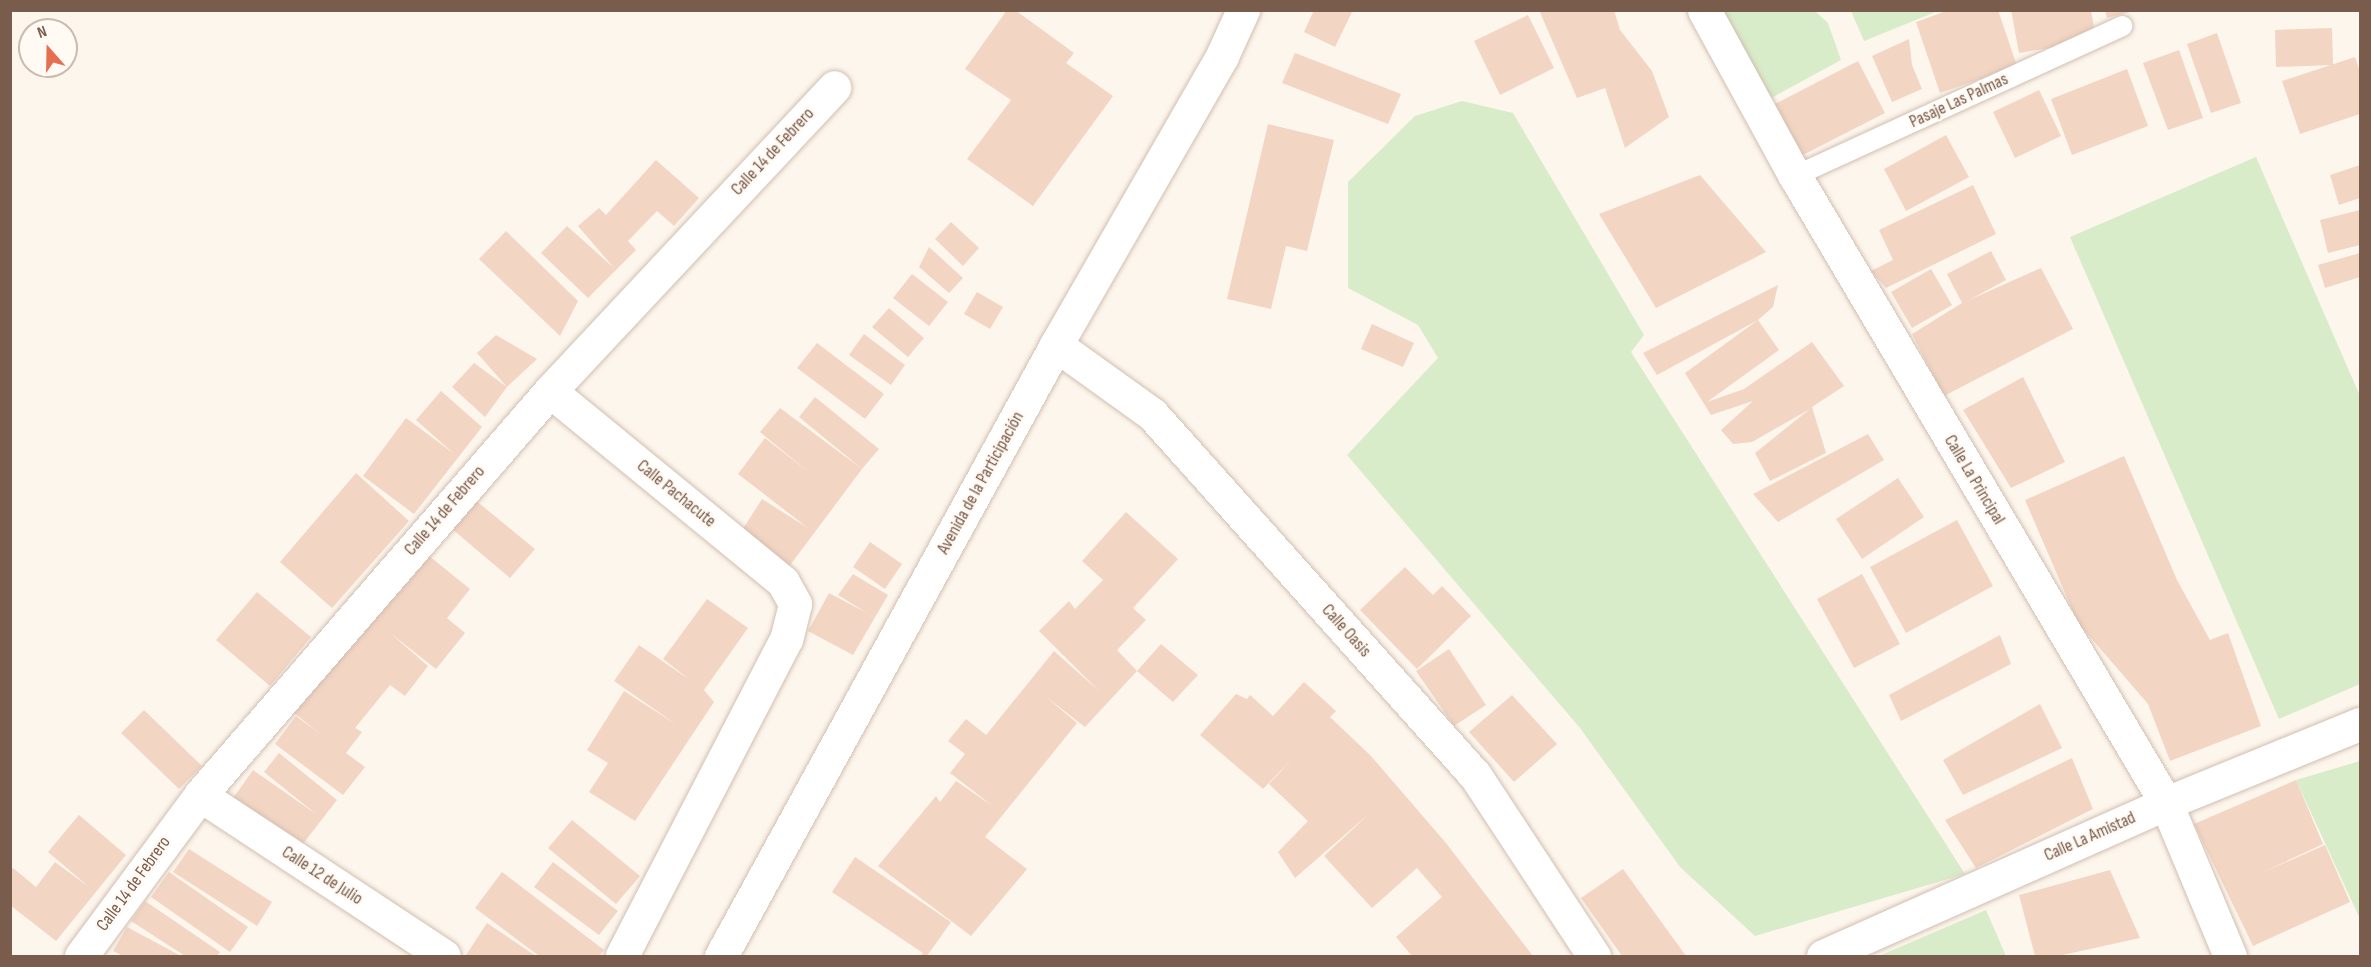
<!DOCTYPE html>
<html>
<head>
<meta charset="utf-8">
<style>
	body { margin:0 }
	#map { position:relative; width:2371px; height:967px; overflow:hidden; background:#fdf6ec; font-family:"Sofia Sans Condensed",sans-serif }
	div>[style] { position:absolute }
	.green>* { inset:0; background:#d8ecc9 }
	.building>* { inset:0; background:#f3d5c3 }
	.roads { filter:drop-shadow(0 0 2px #d1beb0) drop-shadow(0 0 2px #d1beb0) }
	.lane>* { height:20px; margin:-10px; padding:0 10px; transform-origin:10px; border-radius:10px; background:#fff }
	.street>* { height:33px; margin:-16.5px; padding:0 16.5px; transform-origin:16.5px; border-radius:16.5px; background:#fff }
	.secondary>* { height:33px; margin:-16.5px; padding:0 16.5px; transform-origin:16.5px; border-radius:16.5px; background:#fff }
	span { translate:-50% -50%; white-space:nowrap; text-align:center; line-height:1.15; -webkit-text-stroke:5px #fffaf3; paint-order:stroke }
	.street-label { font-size:18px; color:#7a5c4d }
	.frame { position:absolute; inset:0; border:12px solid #7a5c4d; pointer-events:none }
	.north { position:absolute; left:18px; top:18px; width:60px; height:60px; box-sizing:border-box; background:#fffaf3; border:2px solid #cabbb1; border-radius:50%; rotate:340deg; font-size:16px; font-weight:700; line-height:24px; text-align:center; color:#7a5c4d }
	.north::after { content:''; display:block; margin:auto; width:21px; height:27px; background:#e76f51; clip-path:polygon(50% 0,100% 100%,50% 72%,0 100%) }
</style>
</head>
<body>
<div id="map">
	<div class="green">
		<div style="clip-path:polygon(1707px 11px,1815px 11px,1828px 23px,1841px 60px,1762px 103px)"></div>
		<div style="clip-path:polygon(1851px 11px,1938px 11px,1864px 41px)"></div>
		<div style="clip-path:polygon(1462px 101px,1513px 113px,1644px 335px,1631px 352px,1965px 874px,1755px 936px,1680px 867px,1580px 728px,1347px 455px,1438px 358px,1418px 325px,1348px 288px,1348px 182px,1415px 116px)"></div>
		<div style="clip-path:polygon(2256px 157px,2360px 396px,2360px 684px,2279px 719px,2070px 237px)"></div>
		<div style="clip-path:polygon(2360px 761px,2360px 919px,2296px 780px)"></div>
		<div style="clip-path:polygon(1986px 910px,2006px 956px,1879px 956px)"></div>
	</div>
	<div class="building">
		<div style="clip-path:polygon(1007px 10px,1015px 10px,1074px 53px,1066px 63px,1113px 96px,1033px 206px,967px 159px,1011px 100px,965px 69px)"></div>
		<div style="clip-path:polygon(1314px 10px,1352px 12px,1335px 47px,1304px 32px)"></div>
		<div style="clip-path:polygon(1539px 10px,1614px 10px,1620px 30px,1652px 71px,1669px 117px,1625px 148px,1605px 88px,1577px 98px)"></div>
		<div style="clip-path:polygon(1949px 10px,1998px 10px,2017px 66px,1940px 93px,1916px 22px)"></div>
		<div style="clip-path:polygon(2011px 10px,2091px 10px,2096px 40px,2019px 53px)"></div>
		<div style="clip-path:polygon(2105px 10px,2134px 10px,2134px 11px,2107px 18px)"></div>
		<div style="clip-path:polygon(1528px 15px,1554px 68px,1500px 95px,1474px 41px)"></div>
		<div style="clip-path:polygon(2332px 28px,2333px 65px,2276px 67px,2275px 30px)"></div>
		<div style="clip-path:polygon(2217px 33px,2241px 103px,2211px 113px,2187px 44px)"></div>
		<div style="clip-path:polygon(1909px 39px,1912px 65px,1922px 89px,1892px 102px,1872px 56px)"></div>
		<div style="clip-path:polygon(2179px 50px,2203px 118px,2168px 130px,2143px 63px)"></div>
		<div style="clip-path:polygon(1295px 53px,1401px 94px,1388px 124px,1282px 83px)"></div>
		<div style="clip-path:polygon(2355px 57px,2360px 72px,2360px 114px,2300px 134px,2282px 81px)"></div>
		<div style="clip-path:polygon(1858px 61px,1885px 113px,1799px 157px,1771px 106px)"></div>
		<div style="clip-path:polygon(2127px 69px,2148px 126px,2072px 155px,2051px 99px)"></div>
		<div style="clip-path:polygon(2039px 90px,2061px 136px,2015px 158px,1993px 112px)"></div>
		<div style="clip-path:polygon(1268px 124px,1334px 140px,1307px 251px,1286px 246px,1271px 309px,1227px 299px)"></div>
		<div style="clip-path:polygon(1946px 135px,1969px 177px,1906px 211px,1884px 169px)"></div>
		<div style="clip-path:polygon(656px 160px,699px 198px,674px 226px,657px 211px,628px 241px,636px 250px,588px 298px,541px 253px,567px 226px,614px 268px,578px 226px,599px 208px,606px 215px)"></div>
		<div style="clip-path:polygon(2360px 165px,2360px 198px,2339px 205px,2330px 175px)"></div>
		<div style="clip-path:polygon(1700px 175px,1766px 252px,1656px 308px,1599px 214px)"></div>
		<div style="clip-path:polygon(1973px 185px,1996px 234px,1886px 288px,1871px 271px,1893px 260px,1879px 230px)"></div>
		<div style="clip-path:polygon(2360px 210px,2360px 245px,2328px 253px,2320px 220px)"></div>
		<div style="clip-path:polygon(951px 222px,979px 248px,963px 266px,935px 239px)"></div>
		<div style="clip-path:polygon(506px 231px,578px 301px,560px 336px,479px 259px)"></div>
		<div style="clip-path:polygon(929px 247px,963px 278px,949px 293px,919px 267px)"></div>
		<div style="clip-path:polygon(1991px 251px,2006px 280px,1969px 300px,2041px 268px,2073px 329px,1944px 396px,1912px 334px,1962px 303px,1947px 274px)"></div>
		<div style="clip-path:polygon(2360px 253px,2360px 277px,2325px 288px,2318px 265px)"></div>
		<div style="clip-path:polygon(1931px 269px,1952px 305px,1912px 328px,1891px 292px)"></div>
		<div style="clip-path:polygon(912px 274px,948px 302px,929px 326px,893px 298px)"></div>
		<div style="clip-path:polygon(1778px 285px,1773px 307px,1758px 320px,1779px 350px,1707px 402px,1744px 389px,1812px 342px,1844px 386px,1812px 407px,1826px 453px,1770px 481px,1755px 453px,1810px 409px,1752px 442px,1733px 444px,1721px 430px,1753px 401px,1711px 415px,1685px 373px,1758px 320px,1657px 375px,1643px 353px)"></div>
		<div style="clip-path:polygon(977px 292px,1003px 307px,990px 329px,964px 314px)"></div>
		<div style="clip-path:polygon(889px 308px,924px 338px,908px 357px,872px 327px)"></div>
		<div style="clip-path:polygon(1372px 324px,1414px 343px,1403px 367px,1361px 349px)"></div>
		<div style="clip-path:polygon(864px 334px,905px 365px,891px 385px,849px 355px)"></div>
		<div style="clip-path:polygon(496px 335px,537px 359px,507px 387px,485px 417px,452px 387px,474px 363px,507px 387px,477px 353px)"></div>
		<div style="clip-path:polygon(817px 343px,884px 394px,865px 419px,797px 368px)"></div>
		<div style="clip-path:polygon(2023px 377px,2065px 462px,2011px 488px,1963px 410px)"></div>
		<div style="clip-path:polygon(441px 391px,482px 427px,414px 514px,363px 476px,406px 418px,453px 453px,416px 420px)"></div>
		<div style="clip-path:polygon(815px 397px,879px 449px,862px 469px,799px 417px)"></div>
		<div style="clip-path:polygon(780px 408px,862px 469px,788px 568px,739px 535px,762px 499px,808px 528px,738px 474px,765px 438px,810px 473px,760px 432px)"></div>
		<div style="clip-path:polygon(1868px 434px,1884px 460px,1778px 522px,1753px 494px)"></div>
		<div style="clip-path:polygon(2124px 456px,2177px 580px,2210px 640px,2228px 633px,2261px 726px,2170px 761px,2148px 704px,2078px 623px,2025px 500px)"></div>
		<div style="clip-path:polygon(356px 473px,409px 521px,332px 608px,280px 562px)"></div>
		<div style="clip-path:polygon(1898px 478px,1924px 517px,1862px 559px,1836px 519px)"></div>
		<div style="clip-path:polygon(469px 495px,535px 549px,510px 578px,445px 523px)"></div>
		<div style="clip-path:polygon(1126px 512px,1178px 559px,1133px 608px,1146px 620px,1117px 650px,1137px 671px,1085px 727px,1045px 696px,1077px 723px,985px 837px,1027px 869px,971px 936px,878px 866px,936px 796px,940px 802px,956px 781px,994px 807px,950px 773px,965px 754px,948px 741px,966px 719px,986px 735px,1054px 651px,1099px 691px,1039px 631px,1069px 601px,1075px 609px,1103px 580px,1082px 561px)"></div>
		<div style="clip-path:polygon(1957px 520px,1993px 586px,1906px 633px,1870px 567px)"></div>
		<div style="clip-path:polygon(870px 542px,902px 564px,885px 589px,853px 567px)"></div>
		<div style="clip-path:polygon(423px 551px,470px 589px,447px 618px,465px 633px,436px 669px,390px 633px,428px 666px,405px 696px,390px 685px,355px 728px,362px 732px,346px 753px,365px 767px,343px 795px,275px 744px,296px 716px,322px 735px,289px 709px)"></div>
		<div style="clip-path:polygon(1405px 567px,1433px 595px,1442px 586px,1471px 616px,1417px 669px,1360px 610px)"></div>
		<div style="clip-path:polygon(853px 574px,888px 595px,853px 655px,808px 631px,829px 593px,867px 613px,838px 595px)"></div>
		<div style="clip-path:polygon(1862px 574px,1900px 644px,1854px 668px,1817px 599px)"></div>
		<div style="clip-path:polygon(257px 592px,311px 637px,270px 686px,216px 640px)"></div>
		<div style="clip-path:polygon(707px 599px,748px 628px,704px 690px,714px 702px,635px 821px,589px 792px,608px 763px,587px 750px,624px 691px,677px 725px,614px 681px,639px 645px,690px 680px,663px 659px)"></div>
		<div style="clip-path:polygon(2000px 635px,2011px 664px,1901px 721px,1889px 695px)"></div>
		<div style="clip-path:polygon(1161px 644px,1198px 675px,1173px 702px,1137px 671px)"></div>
		<div style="clip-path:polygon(1449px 649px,1486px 705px,1454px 726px,1416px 671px)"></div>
		<div style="clip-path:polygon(1304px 682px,1336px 711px,1330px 717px,1371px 756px,1446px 843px,1533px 956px,1412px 956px,1396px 937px,1442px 897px,1417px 868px,1372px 908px,1324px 856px,1370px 813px,1295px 878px,1278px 852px,1308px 821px,1269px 784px,1294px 757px,1263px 789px,1200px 735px,1236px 694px,1247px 699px,1250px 695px,1273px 716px)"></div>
		<div style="clip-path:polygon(1512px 695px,1557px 744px,1514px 782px,1469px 732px)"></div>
		<div style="clip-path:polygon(2040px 704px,2062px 748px,1963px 795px,1943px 760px)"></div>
		<div style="clip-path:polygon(144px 710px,202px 766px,179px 789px,121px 733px)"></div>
		<div style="clip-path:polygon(279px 753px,337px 800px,299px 849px,231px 801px,253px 770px,316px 814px,264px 772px)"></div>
		<div style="clip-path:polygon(2072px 758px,2093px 809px,1976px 868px,1945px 820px)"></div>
		<div style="clip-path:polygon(2296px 780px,2323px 844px,2259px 874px,2325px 845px,2350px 902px,2253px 946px,2194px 824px)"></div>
		<div style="clip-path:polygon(79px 815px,126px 855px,56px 941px,10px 905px,10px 872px,13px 868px,36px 887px,55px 862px,89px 887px,48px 852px)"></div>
		<div style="clip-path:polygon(572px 820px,640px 876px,616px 904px,548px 848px)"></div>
		<div style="clip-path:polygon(189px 849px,272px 902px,257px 926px,173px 872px)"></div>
		<div style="clip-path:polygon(855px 857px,951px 922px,927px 956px,920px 956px,923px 953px,832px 892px)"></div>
		<div style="clip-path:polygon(553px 862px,618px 911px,599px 935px,534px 887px)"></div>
		<div style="clip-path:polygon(1623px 869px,1686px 956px,1622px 956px,1581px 898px)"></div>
		<div style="clip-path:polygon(2110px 870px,2140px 938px,2058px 956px,2035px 956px,2019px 895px)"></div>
		<div style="clip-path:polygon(169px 872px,248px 927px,230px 952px,151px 897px)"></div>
		<div style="clip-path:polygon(502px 872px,604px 950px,599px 956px,539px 956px,475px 908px)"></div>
		<div style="clip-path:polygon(145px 901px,220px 952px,217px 956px,185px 956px,131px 921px)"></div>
		<div style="clip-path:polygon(487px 923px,536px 956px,466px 955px)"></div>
		<div style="clip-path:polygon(127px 927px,181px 956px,123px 956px,113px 951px)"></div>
	</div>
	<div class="roads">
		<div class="lane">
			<div style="left:1795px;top:176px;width:360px;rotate:-24.6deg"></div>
		</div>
		<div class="street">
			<div style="left:1704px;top:10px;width:189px;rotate:61.3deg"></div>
			<div style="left:1795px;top:176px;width:729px;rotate:59.39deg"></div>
			<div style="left:2166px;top:803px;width:166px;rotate:67.3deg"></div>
			<div style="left:1056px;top:345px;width:118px;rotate:35.7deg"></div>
			<div style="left:1152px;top:414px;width:484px;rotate:48.2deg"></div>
			<div style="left:1475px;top:775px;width:217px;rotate:56.7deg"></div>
			<div style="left:550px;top:391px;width:301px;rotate:39.3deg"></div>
			<div style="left:783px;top:582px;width:25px;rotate:61deg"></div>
			<div style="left:795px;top:604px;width:36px;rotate:104deg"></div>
			<div style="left:786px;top:639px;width:357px;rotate:117.4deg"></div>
			<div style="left:200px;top:795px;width:292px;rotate:33.4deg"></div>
			<div style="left:81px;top:956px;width:200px;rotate:-53.5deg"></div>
			<div style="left:200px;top:795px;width:535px;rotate:-49.1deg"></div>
			<div style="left:550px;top:391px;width:416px;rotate:-46.9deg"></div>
			<div style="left:1823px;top:956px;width:376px;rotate:-24deg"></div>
			<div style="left:2166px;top:803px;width:209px;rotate:-22.2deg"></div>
		</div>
		<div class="secondary">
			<div style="left:721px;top:956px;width:697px;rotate:-61.26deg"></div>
			<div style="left:1056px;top:345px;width:333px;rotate:-60.1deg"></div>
			<div style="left:1222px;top:56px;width:51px;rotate:-65.5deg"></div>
		</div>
	</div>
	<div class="street-label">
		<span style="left:1959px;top:101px;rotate:-25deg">Pasaje Las Palmas</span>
		<span style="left:773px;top:152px;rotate:-47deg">Calle 14 de Febrero</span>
		<span style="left:1974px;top:480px;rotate:59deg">Calle La Principal</span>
		<span style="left:981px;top:483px;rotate:-61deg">Avenida de la Participación</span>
		<span style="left:676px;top:494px;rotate:39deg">Calle Pachacute</span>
		<span style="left:445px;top:511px;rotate:-49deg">Calle 14 de Febrero</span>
		<span style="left:1346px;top:631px;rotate:48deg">Calle Oasis</span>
		<span style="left:2090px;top:837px;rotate:-24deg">Calle La Amistad</span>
		<span style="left:322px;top:876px;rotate:33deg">Calle 12 de Julio</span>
		<span style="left:134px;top:884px;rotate:-54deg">Calle 14 de Febrero</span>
	</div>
	<div class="frame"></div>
	<div class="north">N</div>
</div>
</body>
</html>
